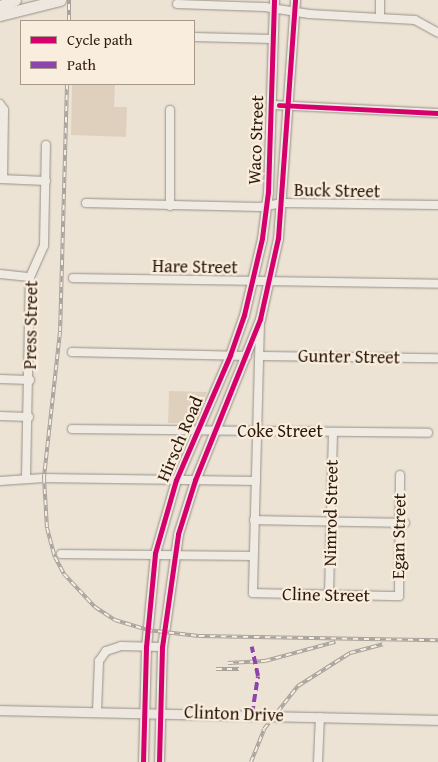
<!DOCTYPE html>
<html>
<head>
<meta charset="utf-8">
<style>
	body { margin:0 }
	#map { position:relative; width:438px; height:762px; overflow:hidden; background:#ece3d5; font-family:"Gentium Book Plus",serif }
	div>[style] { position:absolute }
	.green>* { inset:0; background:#dfd0be }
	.roads { filter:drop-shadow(0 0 1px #989087) drop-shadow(0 0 1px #989087) }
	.minor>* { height:8px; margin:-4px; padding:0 4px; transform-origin:4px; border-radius:4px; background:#efebe3 }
	.major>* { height:9px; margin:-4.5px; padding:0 4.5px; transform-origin:4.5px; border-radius:4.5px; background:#ede7df }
	.highway>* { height:11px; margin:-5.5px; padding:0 5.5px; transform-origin:5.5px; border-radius:5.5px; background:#ede7df }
	.rail>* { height:4px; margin-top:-2px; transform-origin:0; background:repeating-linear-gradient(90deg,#f9eddd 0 5.5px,#a9a39d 0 11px); box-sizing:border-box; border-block:1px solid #a9a39d }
	.quiet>* { height:4px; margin-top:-2px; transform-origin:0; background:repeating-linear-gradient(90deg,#8e44ad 0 8px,transparent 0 12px) }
	.cycleway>* { height:5px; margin:-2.5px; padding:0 2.5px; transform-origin:2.5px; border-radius:2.5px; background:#d6006c }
	span { translate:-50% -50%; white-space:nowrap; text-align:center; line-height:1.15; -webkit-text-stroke:4.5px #f9eddd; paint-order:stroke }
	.street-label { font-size:18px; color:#2c190c }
	.legend { position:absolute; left:20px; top:20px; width:175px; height:65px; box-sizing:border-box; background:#f9eddd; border:1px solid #a79889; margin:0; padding:6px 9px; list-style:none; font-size:15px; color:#2c190c }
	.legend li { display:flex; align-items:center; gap:10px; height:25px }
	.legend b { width:25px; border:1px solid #a79889 }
</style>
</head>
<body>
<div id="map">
	<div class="green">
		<div style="clip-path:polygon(72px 84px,115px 84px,114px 107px,127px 107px,126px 137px,71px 135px)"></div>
		<div style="clip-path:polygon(169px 391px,207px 392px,192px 423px,168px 423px)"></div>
	</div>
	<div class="roads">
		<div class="minor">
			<div style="left:177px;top:4px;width:88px;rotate:2deg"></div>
			<div style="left:265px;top:7px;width:45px;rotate:9deg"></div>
			<div style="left:309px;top:14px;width:106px;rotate:3.2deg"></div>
			<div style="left:415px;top:20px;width:26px;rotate:29deg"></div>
			<div style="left:380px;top:16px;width:16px;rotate:-90deg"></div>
			<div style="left:194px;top:37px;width:78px;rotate:1.5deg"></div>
			<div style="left:0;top:104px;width:7px;rotate:56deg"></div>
			<div style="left:4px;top:110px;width:69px;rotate:90.8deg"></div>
			<div style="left:272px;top:105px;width:166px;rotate:2.8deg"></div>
			<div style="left:0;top:179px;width:46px;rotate:2.5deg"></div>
			<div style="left:86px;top:203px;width:174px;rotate:1.3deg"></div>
			<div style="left:260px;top:207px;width:23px;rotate:-10deg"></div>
			<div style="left:283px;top:203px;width:155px;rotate:0.7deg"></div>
			<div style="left:170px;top:206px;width:96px;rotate:-90deg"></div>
			<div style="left:0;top:274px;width:30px;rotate:6deg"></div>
			<div style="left:73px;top:278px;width:364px;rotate:0.9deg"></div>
			<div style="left:260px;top:322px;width:271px;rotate:91.5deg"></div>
			<div style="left:253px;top:593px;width:146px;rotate:1.2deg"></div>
			<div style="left:399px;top:596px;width:121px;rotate:-89.5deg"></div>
			<div style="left:72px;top:352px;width:175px;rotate:1.3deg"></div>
			<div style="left:261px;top:356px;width:176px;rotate:0.7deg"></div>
			<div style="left:0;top:379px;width:30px;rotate:2deg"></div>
			<div style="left:0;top:416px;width:29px;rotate:2deg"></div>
			<div style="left:72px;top:429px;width:356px;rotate:0.6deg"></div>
			<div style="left:26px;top:478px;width:201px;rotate:-88.9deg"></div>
			<div style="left:30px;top:277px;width:34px;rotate:-66deg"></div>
			<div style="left:44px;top:246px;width:101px;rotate:-88.9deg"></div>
			<div style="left:0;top:481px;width:44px;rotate:-3.9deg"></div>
			<div style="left:44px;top:478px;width:212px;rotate:0.8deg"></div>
			<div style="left:254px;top:520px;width:151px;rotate:1.1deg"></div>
			<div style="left:61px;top:554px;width:192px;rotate:0.6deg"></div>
			<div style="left:329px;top:595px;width:163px;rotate:-88.6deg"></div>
			<div style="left:97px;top:711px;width:50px;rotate:-87.7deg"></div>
			<div style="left:99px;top:661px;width:12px;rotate:-55deg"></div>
			<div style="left:106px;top:651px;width:16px;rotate:-18deg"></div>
			<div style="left:121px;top:646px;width:41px;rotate:1.4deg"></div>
			<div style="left:318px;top:762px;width:45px;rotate:-87.5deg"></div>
		</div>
		<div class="major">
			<div style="left:0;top:710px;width:438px;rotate:1.3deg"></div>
			<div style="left:143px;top:762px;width:115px;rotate:-88.5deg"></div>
			<div style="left:146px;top:647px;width:94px;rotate:-84.5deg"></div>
			<div style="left:155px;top:553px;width:76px;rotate:-74deg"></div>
			<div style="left:176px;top:480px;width:136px;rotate:-66.6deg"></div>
			<div style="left:230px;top:355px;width:42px;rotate:-70.7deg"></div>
			<div style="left:244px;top:315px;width:79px;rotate:-76.8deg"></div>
			<div style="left:262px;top:238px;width:46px;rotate:-82.6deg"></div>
			<div style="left:268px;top:192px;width:192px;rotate:-88.2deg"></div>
			<div style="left:159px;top:762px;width:115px;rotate:-88.5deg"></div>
			<div style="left:162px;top:647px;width:114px;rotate:-81.9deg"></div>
			<div style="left:178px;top:534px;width:57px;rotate:-72.5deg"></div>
			<div style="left:195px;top:480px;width:174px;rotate:-68deg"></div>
			<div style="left:260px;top:319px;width:83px;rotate:-77.5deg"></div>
			<div style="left:278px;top:238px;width:239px;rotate:-85.9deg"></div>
		</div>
		<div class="highway">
			<div style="left:0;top:6px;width:16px;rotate:-22deg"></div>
			<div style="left:0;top:15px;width:62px;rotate:-14deg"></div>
		</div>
	</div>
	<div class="rail">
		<div style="left:69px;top:21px;width:21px;rotate:-90deg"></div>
		<div style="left:67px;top:84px;width:248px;rotate:91.6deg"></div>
		<div style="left:60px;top:332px;width:147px;rotate:96.3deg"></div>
		<div style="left:44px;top:478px;width:50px;rotate:86.6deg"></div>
		<div style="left:47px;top:528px;width:30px;rotate:75deg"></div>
		<div style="left:55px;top:557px;width:19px;rotate:62deg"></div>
		<div style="left:64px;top:574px;width:45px;rotate:46.8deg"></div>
		<div style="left:95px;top:607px;width:24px;rotate:33deg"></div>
		<div style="left:115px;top:620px;width:34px;rotate:17deg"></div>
		<div style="left:147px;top:630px;width:52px;rotate:6.6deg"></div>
		<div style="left:199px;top:636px;width:239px;rotate:1deg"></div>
		<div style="left:228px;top:663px;width:37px;rotate:-3deg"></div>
		<div style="left:265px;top:661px;width:73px;rotate:-15.2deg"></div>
		<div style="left:216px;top:669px;width:23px"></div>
		<div style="left:251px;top:762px;width:35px;rotate:-68deg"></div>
		<div style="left:264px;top:729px;width:55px;rotate:-51.7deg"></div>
		<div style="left:298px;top:686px;width:62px;rotate:-32.4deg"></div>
		<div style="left:350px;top:653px;width:34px;rotate:-15deg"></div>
	</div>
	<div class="quiet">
		<div style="left:252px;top:714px;width:38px;rotate:-81deg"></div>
		<div style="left:258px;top:676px;width:30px;rotate:-102deg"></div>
	</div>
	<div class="cycleway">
		<div style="left:279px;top:105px;width:159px;rotate:2.9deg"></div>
		<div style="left:143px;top:762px;width:115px;rotate:-88.5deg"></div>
		<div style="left:146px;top:647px;width:94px;rotate:-84.5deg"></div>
		<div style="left:155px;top:553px;width:76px;rotate:-74deg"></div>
		<div style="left:176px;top:480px;width:136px;rotate:-66.6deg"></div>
		<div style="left:230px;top:355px;width:42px;rotate:-70.7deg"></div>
		<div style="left:244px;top:315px;width:79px;rotate:-76.8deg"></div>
		<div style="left:262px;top:238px;width:46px;rotate:-82.6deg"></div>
		<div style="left:268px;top:192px;width:192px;rotate:-88.2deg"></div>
		<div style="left:159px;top:762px;width:115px;rotate:-88.5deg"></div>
		<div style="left:162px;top:647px;width:114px;rotate:-81.9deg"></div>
		<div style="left:178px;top:534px;width:57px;rotate:-72.5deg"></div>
		<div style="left:195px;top:480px;width:174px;rotate:-68deg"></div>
		<div style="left:260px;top:319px;width:83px;rotate:-77.5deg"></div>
		<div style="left:278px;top:238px;width:239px;rotate:-85.9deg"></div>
	</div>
	<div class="street-label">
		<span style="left:256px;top:140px;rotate:-88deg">Waco Street</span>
		<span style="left:337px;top:191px;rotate:1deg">Buck Street</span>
		<span style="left:195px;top:267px;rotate:1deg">Hare Street</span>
		<span style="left:31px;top:325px;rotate:-89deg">Press Street</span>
		<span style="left:349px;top:357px;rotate:1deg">Gunter Street</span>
		<span style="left:280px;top:431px">Coke Street</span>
		<span style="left:180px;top:439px;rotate:-67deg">Hirsch Road</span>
		<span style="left:331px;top:513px;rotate:-89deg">Nimrod Street</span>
		<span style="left:399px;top:536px;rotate:-89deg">Egan Street</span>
		<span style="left:326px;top:595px;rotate:1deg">Cline Street</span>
		<span style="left:234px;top:714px;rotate:2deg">Clinton Drive</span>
	</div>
	<ul class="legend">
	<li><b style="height:6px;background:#d6006c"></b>Cycle path</li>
	<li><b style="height:6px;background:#8e44ad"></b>Path</li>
	</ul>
</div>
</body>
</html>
